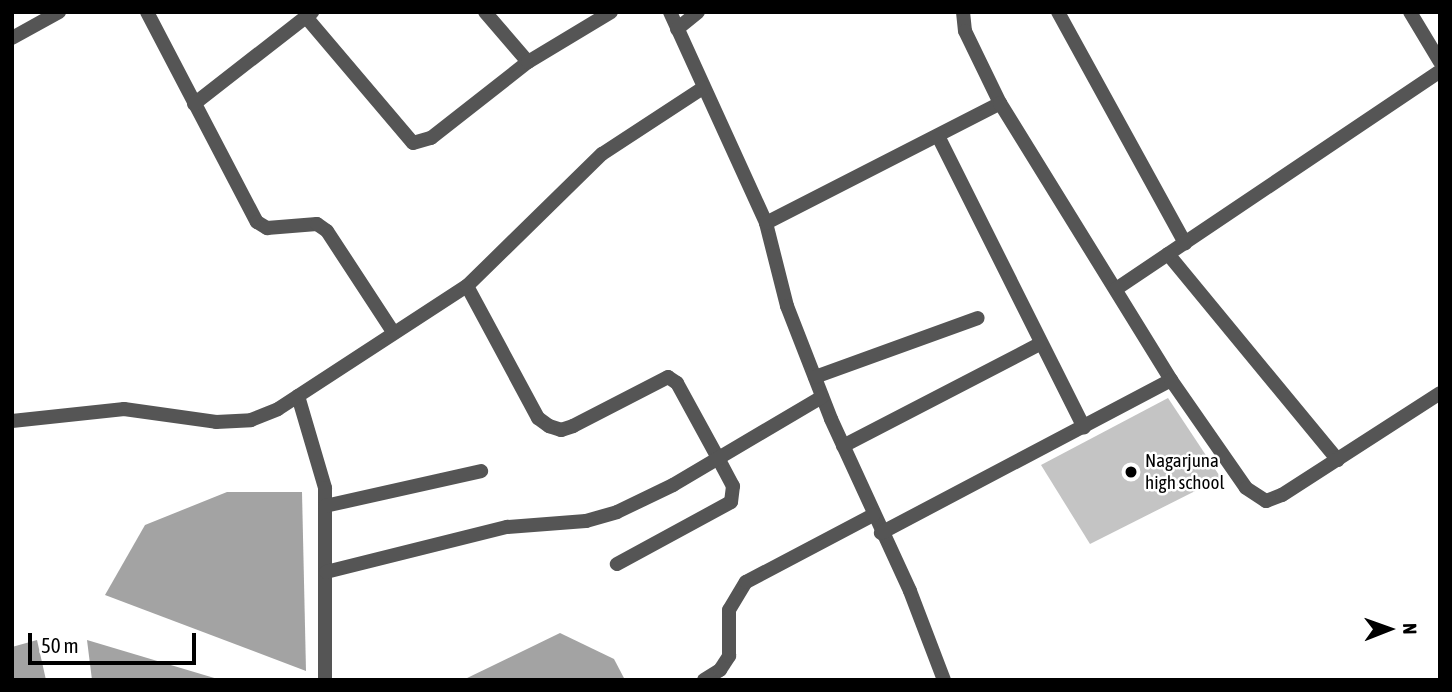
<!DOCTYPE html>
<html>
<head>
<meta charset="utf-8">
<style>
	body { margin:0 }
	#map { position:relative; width:1452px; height:692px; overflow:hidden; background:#fff; font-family:"Asap Condensed",sans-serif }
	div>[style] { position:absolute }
	.water>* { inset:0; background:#a3a3a3 }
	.building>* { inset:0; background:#c4c4c4 }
	.minor>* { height:14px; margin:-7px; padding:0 7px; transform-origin:7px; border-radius:7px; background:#555 }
	.tertiary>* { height:14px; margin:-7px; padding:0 7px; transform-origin:7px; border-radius:7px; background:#555 }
	.dots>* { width:19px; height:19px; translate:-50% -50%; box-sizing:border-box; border:4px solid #fff; border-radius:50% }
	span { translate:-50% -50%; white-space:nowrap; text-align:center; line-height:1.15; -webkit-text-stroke:5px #fff; paint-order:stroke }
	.poi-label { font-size:19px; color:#000 }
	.left { translate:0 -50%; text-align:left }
	.frame { position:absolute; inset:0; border:14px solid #000; pointer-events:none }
	.north { position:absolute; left:1354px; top:594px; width:70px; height:70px; -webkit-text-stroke:5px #fff; paint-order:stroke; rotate:89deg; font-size:19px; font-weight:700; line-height:28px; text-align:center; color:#000 }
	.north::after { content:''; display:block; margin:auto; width:24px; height:32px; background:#000; clip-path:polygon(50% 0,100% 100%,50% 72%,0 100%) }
	.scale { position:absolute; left:28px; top:633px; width:168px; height:32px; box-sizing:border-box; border:4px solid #000; border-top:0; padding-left:9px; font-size:21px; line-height:24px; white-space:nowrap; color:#000; -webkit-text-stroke:5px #fff; paint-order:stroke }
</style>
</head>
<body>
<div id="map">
	<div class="water">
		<div style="clip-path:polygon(227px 492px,302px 492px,306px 671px,105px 595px,145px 525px)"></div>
		<div style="clip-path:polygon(560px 633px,614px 659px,625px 680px,463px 680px)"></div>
		<div style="clip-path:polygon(37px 640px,46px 680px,12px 680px,12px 647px)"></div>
		<div style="clip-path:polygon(87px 640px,221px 680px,92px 680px)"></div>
	</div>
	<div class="building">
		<div style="clip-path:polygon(1168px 398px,1221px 478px,1090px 544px,1041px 465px)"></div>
	</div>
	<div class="minor">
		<div style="left:147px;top:12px;width:237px;rotate:62.4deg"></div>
		<div style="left:257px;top:222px;width:12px;rotate:31deg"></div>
		<div style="left:267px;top:228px;width:50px;rotate:-4.6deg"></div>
		<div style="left:317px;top:224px;width:12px;rotate:35deg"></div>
		<div style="left:327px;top:231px;width:121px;rotate:56.8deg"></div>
		<div style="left:485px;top:12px;width:66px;rotate:49.3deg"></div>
		<div style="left:670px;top:12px;width:232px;rotate:65.5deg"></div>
		<div style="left:766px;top:223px;width:86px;rotate:75.8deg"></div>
		<div style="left:787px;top:306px;width:121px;rotate:68.7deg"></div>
		<div style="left:831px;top:419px;width:189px;rotate:65.3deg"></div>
		<div style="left:910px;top:591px;width:95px;rotate:69.1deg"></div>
		<div style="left:963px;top:12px;width:19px;rotate:84deg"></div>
		<div style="left:965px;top:31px;width:80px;rotate:64.1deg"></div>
		<div style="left:1058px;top:12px;width:264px;rotate:61.2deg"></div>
		<div style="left:306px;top:17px;width:165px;rotate:49.7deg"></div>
		<div style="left:413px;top:143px;width:19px;rotate:-16deg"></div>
		<div style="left:431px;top:138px;width:123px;rotate:-38.1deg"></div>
		<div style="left:528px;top:62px;width:97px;rotate:-31.1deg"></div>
		<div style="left:677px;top:29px;width:27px;rotate:-39deg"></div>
		<div style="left:12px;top:38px;width:54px;rotate:-29deg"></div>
		<div style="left:194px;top:104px;width:150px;rotate:-37.9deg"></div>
		<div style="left:938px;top:136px;width:326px;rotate:63.4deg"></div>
		<div style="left:766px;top:223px;width:263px;rotate:-27.1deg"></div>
		<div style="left:1000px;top:103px;width:326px;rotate:58.3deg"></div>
		<div style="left:1171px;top:380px;width:328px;rotate:152.2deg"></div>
		<div style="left:1168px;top:254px;width:267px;rotate:50.5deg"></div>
		<div style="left:467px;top:286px;width:150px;rotate:61.7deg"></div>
		<div style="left:538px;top:418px;width:14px;rotate:36deg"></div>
		<div style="left:549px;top:426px;width:13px;rotate:18deg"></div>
		<div style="left:561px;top:430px;width:13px;rotate:-18deg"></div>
		<div style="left:573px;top:426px;width:107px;rotate:-27.3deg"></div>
		<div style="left:668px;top:377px;width:11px;rotate:34deg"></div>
		<div style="left:677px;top:383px;width:85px;rotate:61.3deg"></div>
		<div style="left:718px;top:458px;width:32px;rotate:62deg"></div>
		<div style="left:733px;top:486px;width:16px;rotate:97deg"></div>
		<div style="left:731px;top:502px;width:130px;rotate:151.5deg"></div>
		<div style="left:1116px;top:289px;width:391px;rotate:-33.9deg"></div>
		<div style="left:815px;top:377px;width:173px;rotate:-19.9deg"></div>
		<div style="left:1171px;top:380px;width:131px;rotate:55.2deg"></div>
		<div style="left:1246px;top:488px;width:24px;rotate:33deg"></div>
		<div style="left:1266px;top:501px;width:17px;rotate:-21deg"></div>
		<div style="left:1282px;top:495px;width:188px;rotate:-32.8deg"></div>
		<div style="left:298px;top:396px;width:96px;rotate:73.6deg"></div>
		<div style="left:325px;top:488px;width:192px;rotate:90deg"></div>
		<div style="left:12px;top:421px;width:113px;rotate:-6.1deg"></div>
		<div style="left:124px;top:409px;width:93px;rotate:8deg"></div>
		<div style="left:216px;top:422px;width:35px;rotate:-3deg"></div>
		<div style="left:251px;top:420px;width:29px;rotate:-22deg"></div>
		<div style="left:278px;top:409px;width:225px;rotate:-33.1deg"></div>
		<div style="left:467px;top:286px;width:189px;rotate:-44.4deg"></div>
		<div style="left:602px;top:154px;width:121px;rotate:-33.2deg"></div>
		<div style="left:843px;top:446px;width:222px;rotate:-27.4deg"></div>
		<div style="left:325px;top:506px;width:160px;rotate:-12.6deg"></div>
		<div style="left:326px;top:572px;width:187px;rotate:-14deg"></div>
		<div style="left:507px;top:527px;width:79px;rotate:-4.3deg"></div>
		<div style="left:586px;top:521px;width:32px;rotate:-16deg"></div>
		<div style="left:617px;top:512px;width:62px;rotate:-25.7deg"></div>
		<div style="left:673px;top:485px;width:173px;rotate:-30.6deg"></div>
		<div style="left:704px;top:680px;width:19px;rotate:-32deg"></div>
		<div style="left:720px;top:670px;width:17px;rotate:-57deg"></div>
		<div style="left:729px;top:656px;width:46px;rotate:-90deg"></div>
		<div style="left:729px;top:610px;width:33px;rotate:-59deg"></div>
		<div style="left:746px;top:582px;width:144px;rotate:-27.8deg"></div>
	</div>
	<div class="tertiary">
		<div style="left:1410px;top:12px;width:58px;rotate:59deg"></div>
	</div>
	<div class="dots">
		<div style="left:1131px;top:472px;background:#000"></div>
	</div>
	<div class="poi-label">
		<span class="left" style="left:1145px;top:472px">Nagarjuna<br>high school</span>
	</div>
	<div class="frame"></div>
	<div class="north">N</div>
	<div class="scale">50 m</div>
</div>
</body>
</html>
